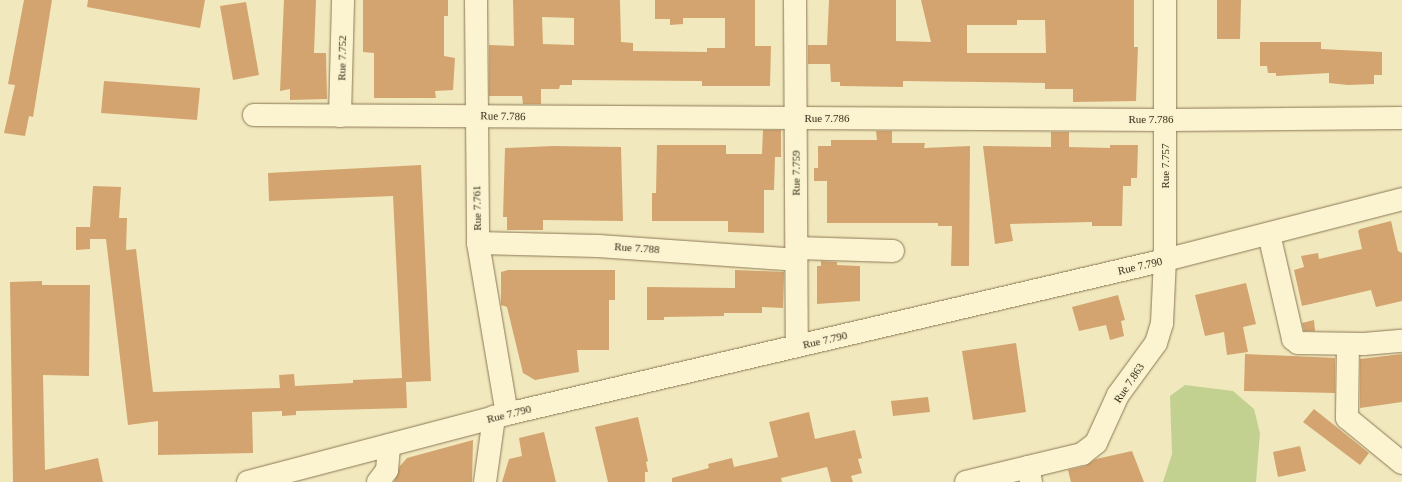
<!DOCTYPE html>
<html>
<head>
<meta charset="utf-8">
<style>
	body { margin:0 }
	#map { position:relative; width:1402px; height:482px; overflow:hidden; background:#f2e8bd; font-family:Georgia,serif }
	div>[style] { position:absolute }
	.green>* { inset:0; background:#c2d090 }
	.building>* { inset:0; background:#d3a46f }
	.roads { filter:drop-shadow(0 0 1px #8b7855) drop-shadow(0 0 1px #8b7855) }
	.minor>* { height:22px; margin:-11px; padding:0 11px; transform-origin:11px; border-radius:11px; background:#fcf4d1 }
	span { translate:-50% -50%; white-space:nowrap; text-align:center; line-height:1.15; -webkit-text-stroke:3px #f8f1cd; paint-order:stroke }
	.street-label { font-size:11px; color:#392d1b }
</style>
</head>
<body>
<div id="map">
	<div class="green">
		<div style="clip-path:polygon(1185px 385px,1233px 391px,1254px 409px,1260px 433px,1256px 482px,1163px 482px,1172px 454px,1170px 396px)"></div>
	</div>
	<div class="building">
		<div style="clip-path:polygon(24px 0,52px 0,33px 117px,29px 116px,25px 136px,4px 133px,15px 85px,8px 84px)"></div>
		<div style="clip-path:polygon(88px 0,205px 0,200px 28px,87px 7px)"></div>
		<div style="clip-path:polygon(284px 0,316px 0,314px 53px,326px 53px,327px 99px,290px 100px,290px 89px,280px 91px)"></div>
		<div style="clip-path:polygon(363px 0,448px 0,448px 16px,444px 16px,444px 56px,455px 58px,453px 90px,435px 91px,436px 98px,374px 98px,374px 53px,363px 52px)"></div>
		<div style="clip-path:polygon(evenodd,513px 0,620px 0,621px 42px,633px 43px,633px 51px,707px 52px,707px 48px,725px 48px,725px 18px,683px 18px,683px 24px,670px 25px,670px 19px,655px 19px,655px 0,755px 0,755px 46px,771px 46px,770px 86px,702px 86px,702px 81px,572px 80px,572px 85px,560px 85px,559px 89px,541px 89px,541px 104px,523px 104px,522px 96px,489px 96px,489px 45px,514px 46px,513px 0,542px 17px,574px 18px,574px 45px,543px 44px,542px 17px)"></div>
		<div style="clip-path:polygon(evenodd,829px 0,896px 0,896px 41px,931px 42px,921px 0,1134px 0,1134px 47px,1138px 47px,1136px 101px,1073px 102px,1073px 89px,1045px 89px,1045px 83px,903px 81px,903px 87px,840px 86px,840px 82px,831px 82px,830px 64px,808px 64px,808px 45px,827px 45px,829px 0,1017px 20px,1045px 20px,1046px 53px,967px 53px,967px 25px,1017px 25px,1017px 20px)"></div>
		<div style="clip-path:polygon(1217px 0,1241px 0,1240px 39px,1217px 39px)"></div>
		<div style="clip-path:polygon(246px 2px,259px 75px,233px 80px,220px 6px)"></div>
		<div style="clip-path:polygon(1260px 42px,1321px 42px,1321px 49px,1382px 52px,1382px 75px,1374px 75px,1374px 84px,1348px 85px,1329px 83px,1329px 73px,1276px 76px,1276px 73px,1268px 73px,1267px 66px,1260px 66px)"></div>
		<div style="clip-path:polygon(104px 81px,200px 88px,197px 120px,101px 113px)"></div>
		<div style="clip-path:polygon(763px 130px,781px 130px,781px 157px,775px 157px,774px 190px,764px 190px,764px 233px,728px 232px,728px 221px,652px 221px,652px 193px,656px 193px,657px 145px,726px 145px,726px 154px,762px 154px)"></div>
		<div style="clip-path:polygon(876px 131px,892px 131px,892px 143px,925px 143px,924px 148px,970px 146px,969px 266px,951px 266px,952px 226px,938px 226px,938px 223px,827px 223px,827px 181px,814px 181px,814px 168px,818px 168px,818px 146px,831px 146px,831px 140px,877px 140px)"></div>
		<div style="clip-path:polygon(1051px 132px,1069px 132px,1069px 147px,1110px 148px,1110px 145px,1138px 145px,1137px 178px,1131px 178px,1131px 186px,1123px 186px,1122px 226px,1092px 226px,1092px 222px,1010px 224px,1013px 241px,995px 244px,983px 146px,1051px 147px)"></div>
		<div style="clip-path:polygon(553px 146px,621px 147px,623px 221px,543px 220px,543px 230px,507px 230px,507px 217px,503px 217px,505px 148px)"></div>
		<div style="clip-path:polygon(421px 165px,431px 381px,406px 382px,407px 408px,296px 411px,296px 415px,282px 416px,282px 411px,252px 412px,253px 453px,158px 455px,158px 421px,128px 425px,106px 239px,90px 239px,90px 249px,76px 250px,76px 227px,90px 227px,93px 186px,121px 187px,119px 218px,127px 218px,126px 250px,136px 249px,153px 392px,280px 388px,279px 375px,294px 374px,295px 386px,353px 383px,353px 380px,402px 378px,393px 196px,269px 201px,268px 173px)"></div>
		<div style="clip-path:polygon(1391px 221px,1398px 251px,1402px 253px,1402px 301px,1376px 307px,1371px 290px,1302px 306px,1294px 270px,1304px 267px,1301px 256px,1318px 253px,1319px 259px,1362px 249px,1358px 231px,1360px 229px)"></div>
		<div style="clip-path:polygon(821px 261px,837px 262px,837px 265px,860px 266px,860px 301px,817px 304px,817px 266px,821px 266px)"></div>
		<div style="clip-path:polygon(508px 270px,615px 270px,615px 300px,609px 300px,609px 350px,577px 350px,579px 372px,535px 380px,523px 373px,507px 307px,501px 305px,501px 272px)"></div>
		<div style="clip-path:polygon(735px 270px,784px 272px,783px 308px,762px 307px,762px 313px,724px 313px,724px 316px,664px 317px,664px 320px,647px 320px,647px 287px,735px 288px)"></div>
		<div style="clip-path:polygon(42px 281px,42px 285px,90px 285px,89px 376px,43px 375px,45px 470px,98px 458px,103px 482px,13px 482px,10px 282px)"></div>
		<div style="clip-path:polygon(1246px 283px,1256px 324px,1243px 327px,1248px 352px,1227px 355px,1224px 332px,1205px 336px,1195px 295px)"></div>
		<div style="clip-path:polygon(1118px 295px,1125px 320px,1121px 321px,1124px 336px,1110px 340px,1106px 325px,1079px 331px,1072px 307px)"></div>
		<div style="clip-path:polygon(1314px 320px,1315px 331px,1304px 331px,1302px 323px)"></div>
		<div style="clip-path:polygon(1016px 343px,1026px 412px,973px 420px,962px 351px)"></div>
		<div style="clip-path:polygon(1245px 354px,1335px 358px,1335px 393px,1244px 391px)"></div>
		<div style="clip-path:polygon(1402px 354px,1402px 402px,1360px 408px,1360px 359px)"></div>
		<div style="clip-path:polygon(928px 397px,930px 412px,893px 416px,891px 401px)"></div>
		<div style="clip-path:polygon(1314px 409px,1369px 453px,1360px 465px,1303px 422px)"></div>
		<div style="clip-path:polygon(809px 412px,815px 439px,855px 430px,862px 458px,858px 459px,862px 473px,851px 476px,853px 482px,831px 482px,827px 467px,781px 478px,782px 482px,672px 482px,672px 478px,709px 468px,708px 464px,732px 458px,734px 467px,778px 457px,769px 422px)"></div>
		<div style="clip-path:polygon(638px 417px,648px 461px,646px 462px,648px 472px,645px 472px,645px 482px,608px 482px,595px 427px)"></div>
		<div style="clip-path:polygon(544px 432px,556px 482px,502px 482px,509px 459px,522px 456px,519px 438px)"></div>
		<div style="clip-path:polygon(473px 440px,472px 482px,394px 482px,400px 466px,407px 458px)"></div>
		<div style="clip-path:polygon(1300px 446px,1306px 471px,1278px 477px,1273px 452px)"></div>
		<div style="clip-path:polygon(1132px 451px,1144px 482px,1071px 482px,1068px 470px,1085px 466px,1096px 459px)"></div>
	</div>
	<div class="roads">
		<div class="minor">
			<div style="left:476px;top:0;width:243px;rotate:89.5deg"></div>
			<div style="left:478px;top:243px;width:173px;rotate:80.4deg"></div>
			<div style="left:795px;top:0;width:346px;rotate:89.7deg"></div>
			<div style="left:254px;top:115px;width:912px;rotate:0.31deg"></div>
			<div style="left:1166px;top:120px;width:236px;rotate:-0.5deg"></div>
			<div style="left:340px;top:116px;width:116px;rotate:-88.5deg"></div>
			<div style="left:1269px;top:234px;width:108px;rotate:77.1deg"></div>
			<div style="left:1293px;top:339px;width:6px;rotate:39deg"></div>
			<div style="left:1298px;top:343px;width:66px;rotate:0.9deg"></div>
			<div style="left:1364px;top:344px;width:38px;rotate:-5deg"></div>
			<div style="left:478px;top:243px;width:120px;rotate:1.4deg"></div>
			<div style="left:598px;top:246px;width:198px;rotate:4deg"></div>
			<div style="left:797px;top:248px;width:96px;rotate:1.8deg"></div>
			<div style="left:1348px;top:344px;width:74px;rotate:90.8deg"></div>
			<div style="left:1347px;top:418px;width:71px;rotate:39.3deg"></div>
			<div style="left:248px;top:482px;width:268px;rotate:-14.7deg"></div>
			<div style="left:507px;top:414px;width:676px;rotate:-13.17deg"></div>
			<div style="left:1165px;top:260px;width:245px;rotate:-14.4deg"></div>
			<div style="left:378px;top:482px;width:15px;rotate:-53deg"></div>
			<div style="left:387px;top:470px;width:25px;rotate:-85deg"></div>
			<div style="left:485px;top:482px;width:66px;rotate:-82.1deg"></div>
			<div style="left:966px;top:482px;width:64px;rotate:-13.6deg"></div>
			<div style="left:1031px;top:482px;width:15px;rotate:-101deg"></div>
			<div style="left:1028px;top:467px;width:56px;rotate:-13.5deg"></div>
			<div style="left:1082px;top:454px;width:18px;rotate:-38deg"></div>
			<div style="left:1096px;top:443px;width:53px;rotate:-65.4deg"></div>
			<div style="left:1118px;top:395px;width:64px;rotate:-53.8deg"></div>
			<div style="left:1156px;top:343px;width:21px;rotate:-73deg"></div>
			<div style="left:1162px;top:323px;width:63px;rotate:-87.3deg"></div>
			<div style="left:1165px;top:260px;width:260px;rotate:-90deg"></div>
		</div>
	</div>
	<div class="street-label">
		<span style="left:342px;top:58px;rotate:-89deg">Rue 7.752</span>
		<span style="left:503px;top:116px;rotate:1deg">Rue 7.786</span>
		<span style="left:827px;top:118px">Rue 7.786</span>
		<span style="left:1151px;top:119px">Rue 7.786</span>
		<span style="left:1165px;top:166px;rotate:-90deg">Rue 7.757</span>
		<span style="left:796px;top:173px;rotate:-90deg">Rue 7.759</span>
		<span style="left:477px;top:208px;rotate:-91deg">Rue 7.761</span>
		<span style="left:637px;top:248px;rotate:4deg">Rue 7.788</span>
		<span style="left:1140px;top:266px;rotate:-13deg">Rue 7.790</span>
		<span style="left:825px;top:340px;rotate:-13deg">Rue 7.790</span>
		<span style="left:1129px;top:383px;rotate:-56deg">Rue 7.863</span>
		<span style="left:509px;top:414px;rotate:-14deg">Rue 7.790</span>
	</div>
</div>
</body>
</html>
